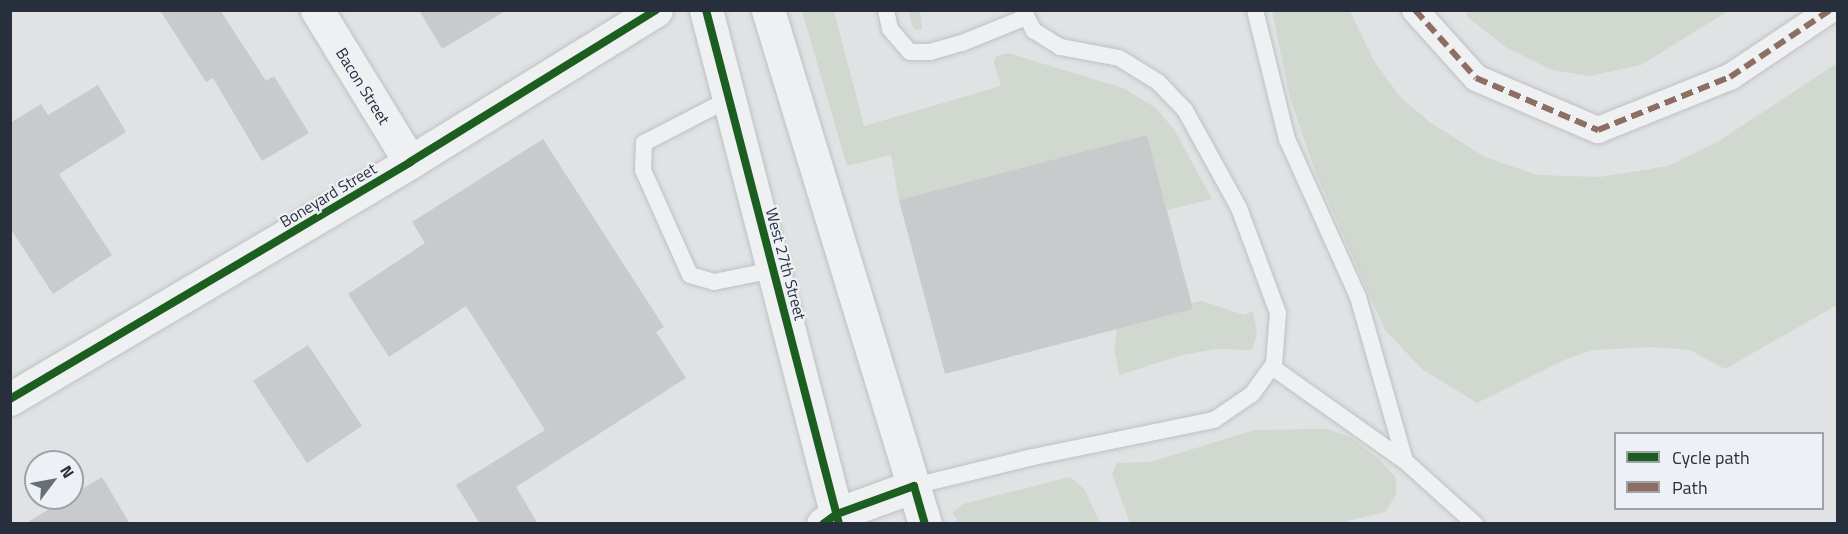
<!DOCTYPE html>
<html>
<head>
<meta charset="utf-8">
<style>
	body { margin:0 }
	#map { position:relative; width:1848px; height:534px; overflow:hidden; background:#e0e2e4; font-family:"Titillium Web",sans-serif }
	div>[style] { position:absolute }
	.green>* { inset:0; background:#d0d8d0 }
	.building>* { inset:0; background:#c8cacc }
	.roads { filter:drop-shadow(0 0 2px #bec0c2) drop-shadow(0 0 2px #bec0c2) }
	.service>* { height:16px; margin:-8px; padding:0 8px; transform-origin:8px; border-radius:8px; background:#eff0f1 }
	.pedestrian>* { height:26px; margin:-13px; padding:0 13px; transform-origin:13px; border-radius:13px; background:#eff0f1 }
	.minor>* { height:33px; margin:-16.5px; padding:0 16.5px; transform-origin:16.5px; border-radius:16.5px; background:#eff0f1 }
	.tertiary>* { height:33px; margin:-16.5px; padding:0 16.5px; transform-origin:16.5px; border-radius:16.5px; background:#eff0f1 }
	.quiet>* { height:6px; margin-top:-3px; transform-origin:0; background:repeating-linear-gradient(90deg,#8d6e63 0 12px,transparent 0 18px) }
	.cycleway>* { height:8px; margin:-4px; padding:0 4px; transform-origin:4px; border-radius:4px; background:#1b5e20 }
	span { translate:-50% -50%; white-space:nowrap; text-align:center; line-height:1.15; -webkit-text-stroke:4.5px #edf0f4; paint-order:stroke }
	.street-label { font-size:16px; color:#282f3c }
	.frame { position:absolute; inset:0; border:12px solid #282f3c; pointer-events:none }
	.legend { position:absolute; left:1614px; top:432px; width:210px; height:78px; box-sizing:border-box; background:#edf0f4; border:2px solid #9ea3aa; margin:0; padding:8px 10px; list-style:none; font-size:18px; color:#282f3c }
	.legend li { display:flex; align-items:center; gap:12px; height:30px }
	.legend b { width:30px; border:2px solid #9ea3aa }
	.north { position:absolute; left:24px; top:450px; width:60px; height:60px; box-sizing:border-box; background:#edf0f4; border:2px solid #9ea3aa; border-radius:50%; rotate:58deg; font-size:16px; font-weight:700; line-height:24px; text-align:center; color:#282f3c }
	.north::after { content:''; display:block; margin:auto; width:21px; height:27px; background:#686e77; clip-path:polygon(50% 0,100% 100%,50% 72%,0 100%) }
</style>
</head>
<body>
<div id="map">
	<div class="green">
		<div style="clip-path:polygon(802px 11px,834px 11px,864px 126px,1001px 86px,994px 63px,996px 56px,1008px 53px,1123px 88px,1156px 108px,1175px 131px,1212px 199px,1167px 210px,1147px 135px,899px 200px,891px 155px,847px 166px)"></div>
		<div style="clip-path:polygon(909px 11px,920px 11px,922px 29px,915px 30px,912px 25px)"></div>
		<div style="clip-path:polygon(1272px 11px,1350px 11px,1374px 61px,1401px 98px,1431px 123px,1485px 157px,1537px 175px,1600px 177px,1668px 166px,1719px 141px,1837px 63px,1837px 305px,1725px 369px,1690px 350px,1652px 347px,1593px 350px,1564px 360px,1477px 403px,1422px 369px,1385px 330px,1315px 171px,1290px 98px)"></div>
		<div style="clip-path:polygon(1465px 11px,1728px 11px,1641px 65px,1589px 76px,1552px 70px,1507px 48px,1469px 18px)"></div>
		<div style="clip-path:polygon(1202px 301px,1244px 315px,1253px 311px,1257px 334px,1252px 350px,1216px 349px,1182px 355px,1119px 375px,1114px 349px,1117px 329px,1193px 309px,1192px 303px)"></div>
		<div style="clip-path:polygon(1327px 429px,1352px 438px,1380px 460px,1396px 478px,1396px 495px,1385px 512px,1335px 524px,1130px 523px,1112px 474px,1117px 463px,1151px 462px,1254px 430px)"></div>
		<div style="clip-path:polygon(1070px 477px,1085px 490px,1100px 523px,955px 523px,957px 519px,952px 513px,963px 504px)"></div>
	</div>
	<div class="building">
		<div style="clip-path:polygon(160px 10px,220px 10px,266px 81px,274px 76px,309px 133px,262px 161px,213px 78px,206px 82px)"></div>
		<div style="clip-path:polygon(419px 10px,507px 10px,442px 49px)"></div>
		<div style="clip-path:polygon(98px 85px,126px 132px,59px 174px,112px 255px,53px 294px,10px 228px,10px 123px,41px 104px,48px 115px)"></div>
		<div style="clip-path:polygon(1147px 135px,1193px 309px,945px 374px,899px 200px)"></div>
		<div style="clip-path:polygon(543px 139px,664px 327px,656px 332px,686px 378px,516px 487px,538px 524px,480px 524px,456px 485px,545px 430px,466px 306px,389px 357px,348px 294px,425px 243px,412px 222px)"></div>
		<div style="clip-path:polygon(308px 345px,362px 426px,307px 463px,253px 381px)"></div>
		<div style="clip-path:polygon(102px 477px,130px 524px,25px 524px,67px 498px,72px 498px,72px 495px)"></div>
	</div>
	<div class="roads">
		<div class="service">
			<div style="left:886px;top:10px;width:19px;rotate:78deg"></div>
			<div style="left:890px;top:29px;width:30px;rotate:49deg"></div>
			<div style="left:910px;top:52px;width:20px"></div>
			<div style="left:930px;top:52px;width:33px;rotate:-16deg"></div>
			<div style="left:962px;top:43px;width:69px;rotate:-22.1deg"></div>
			<div style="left:1255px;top:10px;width:133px;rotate:76.1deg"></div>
			<div style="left:1287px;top:139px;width:173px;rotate:65.8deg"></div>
			<div style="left:1358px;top:297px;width:171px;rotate:74deg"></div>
			<div style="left:729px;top:99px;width:96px;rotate:152.6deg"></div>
			<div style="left:644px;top:143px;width:27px;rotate:92deg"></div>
			<div style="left:643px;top:170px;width:115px;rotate:65.9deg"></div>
			<div style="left:690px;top:275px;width:25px;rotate:16deg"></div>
			<div style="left:714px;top:282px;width:60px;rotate:-11.5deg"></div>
			<div style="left:1272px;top:367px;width:163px;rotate:35.3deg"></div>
			<div style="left:1405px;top:461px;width:94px;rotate:42deg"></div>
			<div style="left:914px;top:486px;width:122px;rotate:-13.7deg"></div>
			<div style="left:1033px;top:457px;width:185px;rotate:-11.6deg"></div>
			<div style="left:1214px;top:420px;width:46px;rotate:-34.4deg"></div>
			<div style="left:1252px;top:394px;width:37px;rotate:-54deg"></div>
			<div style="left:1274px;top:364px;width:51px;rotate:-85.5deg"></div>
			<div style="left:1278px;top:313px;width:112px;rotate:-110.4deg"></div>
			<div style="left:1239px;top:208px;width:112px;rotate:-118.9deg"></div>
			<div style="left:1185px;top:110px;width:39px;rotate:-134deg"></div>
			<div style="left:1158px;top:82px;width:46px;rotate:-148.4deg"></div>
			<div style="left:1119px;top:58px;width:60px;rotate:-169.4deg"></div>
			<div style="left:1060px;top:47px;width:31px;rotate:-148deg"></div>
			<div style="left:1034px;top:31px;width:24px;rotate:-118deg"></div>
		</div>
		<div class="pedestrian">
			<div style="left:1415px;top:10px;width:91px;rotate:48.1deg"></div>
			<div style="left:1476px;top:78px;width:133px;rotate:23.1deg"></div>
			<div style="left:1598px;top:130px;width:142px;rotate:-21.9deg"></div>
			<div style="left:1730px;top:77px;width:120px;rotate:-33.8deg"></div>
		</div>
		<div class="minor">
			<div style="left:317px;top:10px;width:178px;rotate:58.5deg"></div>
			<div style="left:10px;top:399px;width:465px;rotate:-30.6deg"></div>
			<div style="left:410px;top:162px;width:289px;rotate:-31.7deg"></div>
			<div style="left:823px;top:524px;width:17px;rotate:-36deg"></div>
			<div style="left:837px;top:514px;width:82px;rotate:-20deg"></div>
		</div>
		<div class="tertiary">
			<div style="left:706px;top:10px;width:531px;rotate:75.49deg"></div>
			<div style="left:768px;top:10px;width:537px;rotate:73.01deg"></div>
		</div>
	</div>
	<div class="quiet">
		<div style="left:1415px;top:10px;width:91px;rotate:48.1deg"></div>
		<div style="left:1476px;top:78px;width:133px;rotate:23.1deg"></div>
		<div style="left:1598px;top:130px;width:142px;rotate:-21.9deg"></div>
		<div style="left:1730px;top:77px;width:120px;rotate:-33.8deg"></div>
	</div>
	<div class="cycleway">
		<div style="left:706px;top:10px;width:531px;rotate:75.49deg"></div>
		<div style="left:10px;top:399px;width:465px;rotate:-30.6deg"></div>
		<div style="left:410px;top:162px;width:289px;rotate:-31.7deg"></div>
		<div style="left:823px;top:524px;width:17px;rotate:-36deg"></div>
		<div style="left:837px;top:514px;width:82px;rotate:-20deg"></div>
		<div style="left:914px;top:486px;width:40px;rotate:74deg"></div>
	</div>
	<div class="street-label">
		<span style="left:363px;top:86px;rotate:58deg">Bacon Street</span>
		<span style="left:328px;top:195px;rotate:-31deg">Boneyard Street</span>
		<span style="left:786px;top:264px;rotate:75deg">West 27th Street</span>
	</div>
	<div class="frame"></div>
	<ul class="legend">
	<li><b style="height:8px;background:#1b5e20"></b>Cycle path</li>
	<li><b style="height:8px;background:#8d6e63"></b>Path</li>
	</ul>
	<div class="north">N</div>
</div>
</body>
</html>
